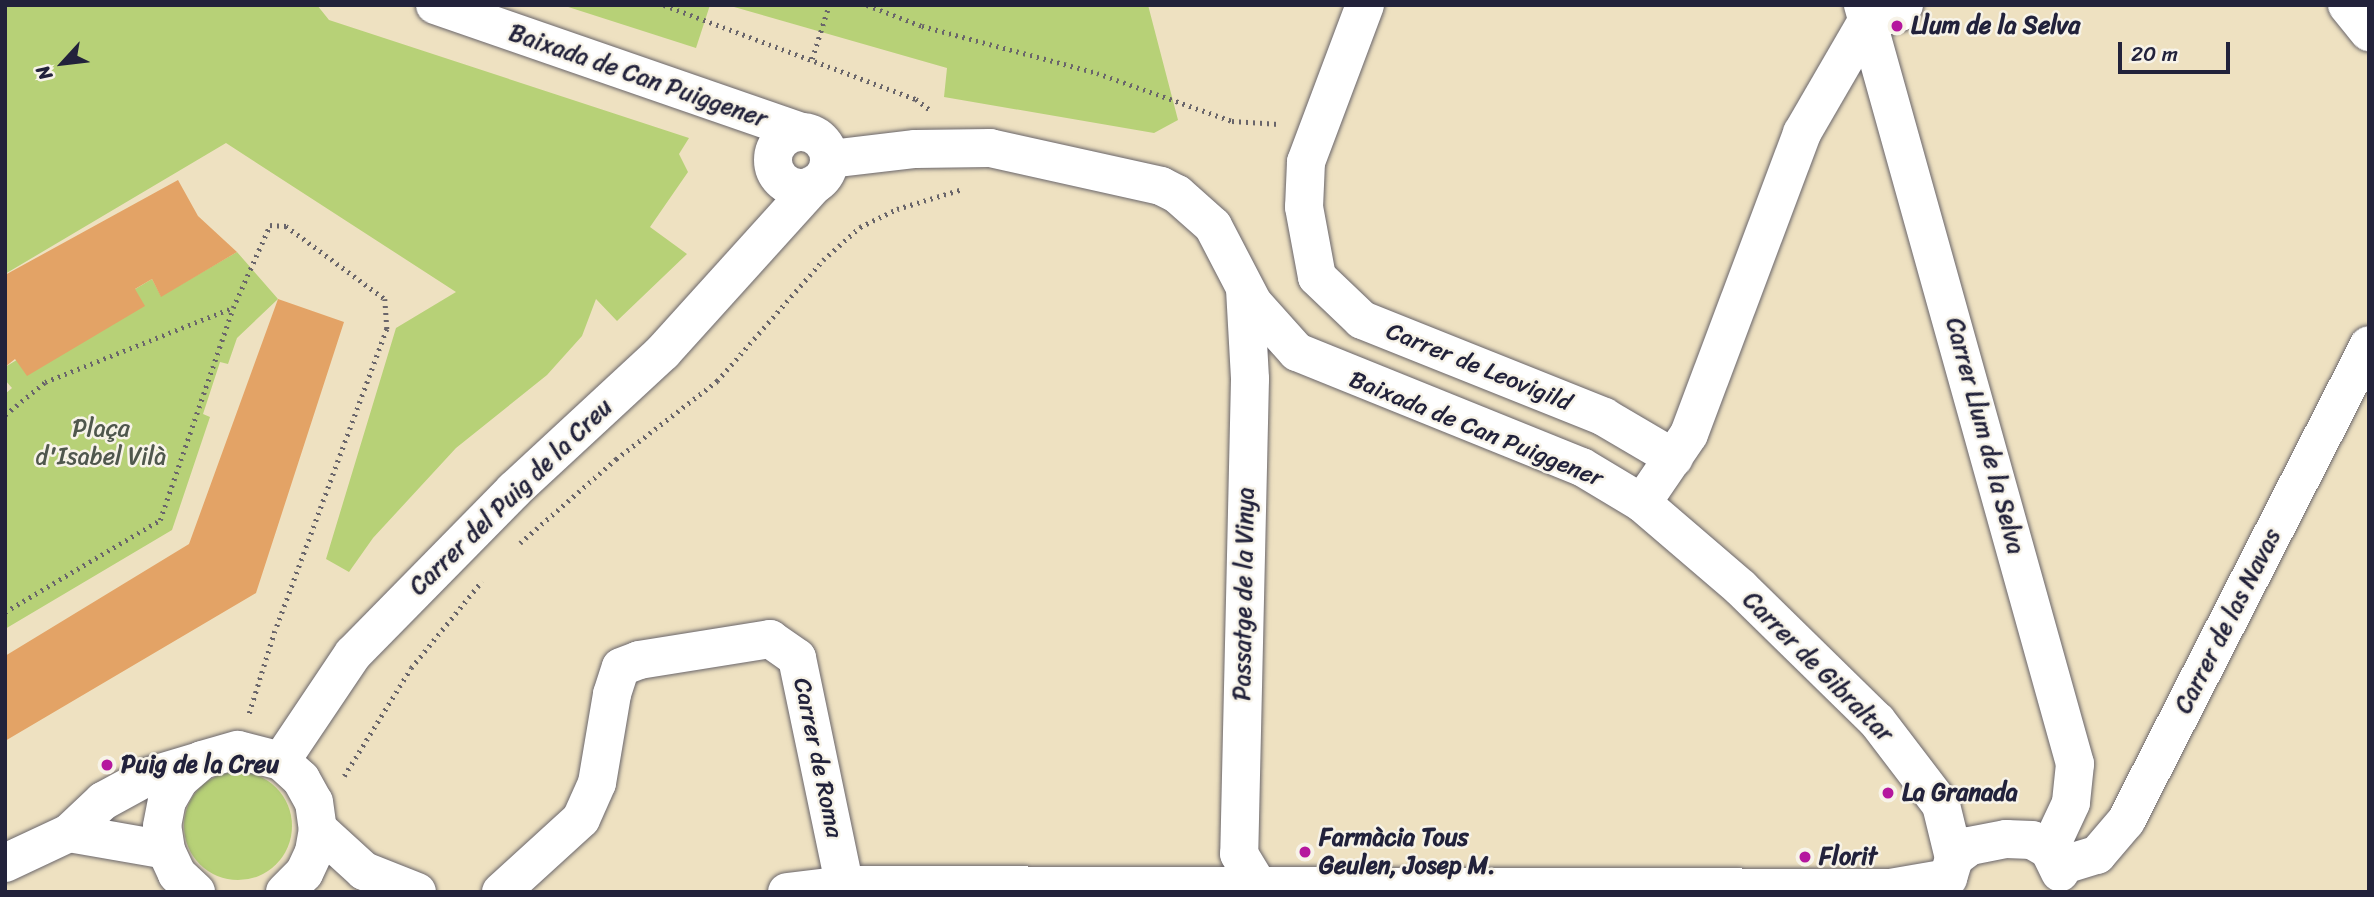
<!DOCTYPE html>
<html>
<head>
<meta charset="utf-8">
<style>
	body { margin:0 }
	#map { position:relative; width:2374px; height:897px; overflow:hidden; background:#eee1c1; font-family:Sriracha,sans-serif }
	div>[style] { position:absolute }
	.green>* { inset:0; background:#b7d177 }
	.round { border-radius:50% }
	.building>* { inset:0; background:#e3a366 }
	.path>* { height:4.5px; margin-top:-2.25px; transform-origin:0; background:repeating-linear-gradient(90deg,#69656a 0 2px,transparent 0 7px) }
	.roads { filter:drop-shadow(0 0 2px #69656a) drop-shadow(0 0 2px #69656a) }
	.street>* { height:38px; margin:-19px; padding:0 19px; transform-origin:19px; border-radius:19px; background:#fff }
	.street>.ring { margin:-19px; padding:0; box-sizing:content-box; background:none; border:38px solid #fff; border-radius:50% }
	.dots>* { width:19px; height:19px; translate:-50% -50%; box-sizing:border-box; border:4px solid #f7f3e8; border-radius:50% }
	span { translate:-50% -50%; white-space:nowrap; text-align:center; line-height:1.15; -webkit-text-stroke:5px #f7f3e8; paint-order:stroke }
	.poi-label { font-size:24px; color:#22223b; font-weight:700 }
	.left { translate:0 -50%; text-align:left }
	.street-label { font-size:24px; color:#22223b }
	.park-label { font-size:24px; color:#4f574d }
	.frame { position:absolute; inset:0; border:7px solid #22223b; pointer-events:none }
	.north { position:absolute; left:28px; top:28px; width:70px; height:70px; -webkit-text-stroke:5px #f7f3e8; paint-order:stroke; rotate:243deg; font-size:19px; font-weight:700; line-height:28px; text-align:center; color:#22223b }
	.north::after { content:''; display:block; margin:auto; width:24px; height:32px; background:#22223b; clip-path:polygon(50% 0,100% 100%,50% 72%,0 100%) }
	.scale { position:absolute; left:2118px; top:42px; width:112px; height:32px; box-sizing:border-box; border:4px solid #22223b; border-top:0; padding-left:9px; font-size:21px; line-height:24px; white-space:nowrap; color:#22223b; -webkit-text-stroke:5px #f7f3e8; paint-order:stroke }
</style>
</head>
<body>
<div id="map">
	<div class="green">
		<div style="clip-path:polygon(5px 5px,317px 5px,329px 20px,689px 138px,679px 154px,688px 172px,650px 227px,687px 254px,617px 321px,596px 299px,582px 336px,547px 375px,456px 448px,373px 538px,349px 572px,326px 559px,396px 328px,456px 292px,226px 143px,5px 274px)"></div>
		<div style="clip-path:polygon(562px 5px,710px 5px,696px 48px)"></div>
		<div style="clip-path:polygon(727px 5px,1148px 5px,1178px 120px,1154px 133px,944px 97px,947px 68px)"></div>
		<div style="clip-path:polygon(237px 252px,278px 299px,237px 338px,228px 364px,220px 362px,203px 414px,210px 417px,172px 530px,5px 629px,5px 394px,12px 388px,5px 380px,5px 367px,152px 279px,161px 296px)"></div>
		<div class="round" style="left:184px;top:772px;width:108px;height:108px"></div>
	</div>
	<div class="building">
		<div style="clip-path:polygon(178px 180px,198px 216px,237px 252px,161px 297px,152px 279px,135px 289px,145px 306px,27px 376px,15px 359px,5px 367px,5px 275px)"></div>
		<div style="clip-path:polygon(278px 299px,344px 322px,256px 593px,5px 741px,5px 656px,189px 544px)"></div>
	</div>
	<div class="path">
		<div style="left:664px;top:5px;width:269px;rotate:20.5deg"></div>
		<div style="left:916px;top:99px;width:18px;rotate:38deg"></div>
		<div style="left:867px;top:5px;width:59px;rotate:20.9deg"></div>
		<div style="left:922px;top:26px;width:181px;rotate:15deg"></div>
		<div style="left:1097px;top:73px;width:143px;rotate:19.6deg"></div>
		<div style="left:1232px;top:121px;width:47px;rotate:3.7deg"></div>
		<div style="left:812px;top:59px;width:57px;rotate:-72.5deg"></div>
		<div style="left:5px;top:415px;width:52px;rotate:-39.5deg"></div>
		<div style="left:45px;top:382px;width:201px;rotate:-21.6deg"></div>
		<div style="left:520px;top:543px;width:128px;rotate:-41.2deg"></div>
		<div style="left:616px;top:459px;width:128px;rotate:-37.7deg"></div>
		<div style="left:717px;top:381px;width:161px;rotate:-48.8deg"></div>
		<div style="left:823px;top:260px;width:50px;rotate:-41.7deg"></div>
		<div style="left:860px;top:227px;width:41px;rotate:-25.9deg"></div>
		<div style="left:897px;top:209px;width:69px;rotate:-16.9deg"></div>
		<div style="left:5px;top:612px;width:180px;rotate:-30.7deg"></div>
		<div style="left:160px;top:520px;width:224px;rotate:-71deg"></div>
		<div style="left:233px;top:308px;width:91px;rotate:-66deg"></div>
		<div style="left:270px;top:225px;width:16px;rotate:4deg"></div>
		<div style="left:286px;top:226px;width:123px;rotate:36.4deg"></div>
		<div style="left:385px;top:299px;width:30px;rotate:86deg"></div>
		<div style="left:387px;top:329px;width:322px;rotate:110.3deg"></div>
		<div style="left:275px;top:631px;width:88px;rotate:107.2deg"></div>
		<div style="left:344px;top:776px;width:127px;rotate:-58.2deg"></div>
		<div style="left:411px;top:668px;width:112px;rotate:-50.8deg"></div>
	</div>
	<div class="roads">
		<div class="street">
			<div style="left:435px;top:5px;width:387px;rotate:19.1deg"></div>
			<div style="left:1365px;top:5px;width:168px;rotate:110.6deg"></div>
			<div style="left:1306px;top:162px;width:45px;rotate:92.5deg"></div>
			<div style="left:1304px;top:207px;width:71px;rotate:79.5deg"></div>
			<div style="left:1317px;top:277px;width:62px;rotate:43.7deg"></div>
			<div style="left:1362px;top:320px;width:261px;rotate:21.8deg"></div>
			<div style="left:1604px;top:417px;width:81px;rotate:30.4deg"></div>
			<div style="left:1863px;top:5px;width:788px;rotate:74.39deg"></div>
			<div style="left:2075px;top:764px;width:39px;rotate:96deg"></div>
			<div style="left:2071px;top:803px;width:52px;rotate:115.1deg"></div>
			<div style="left:2347px;top:5px;width:35px;rotate:51deg"></div>
			<div style="left:1867px;top:21px;width:34px;rotate:-15deg"></div>
			<div style="left:1900px;top:12px;width:8px;rotate:-60deg"></div>
			<div class="ring" style="left:773px;top:132px;width:18px;height:18px"></div>
			<div style="left:830px;top:159px;width:86px;rotate:-6.7deg"></div>
			<div style="left:915px;top:149px;width:75px;rotate:-0.8deg"></div>
			<div style="left:990px;top:148px;width:175px;rotate:12.5deg"></div>
			<div style="left:1161px;top:186px;width:18px;rotate:27deg"></div>
			<div style="left:1177px;top:194px;width:48px;rotate:41.6deg"></div>
			<div style="left:1213px;top:226px;width:87px;rotate:62.5deg"></div>
			<div style="left:1253px;top:303px;width:66px;rotate:48.1deg"></div>
			<div style="left:1297px;top:352px;width:307px;rotate:22deg"></div>
			<div style="left:1582px;top:467px;width:70px;rotate:31deg"></div>
			<div style="left:1642px;top:503px;width:130px;rotate:40.6deg"></div>
			<div style="left:1741px;top:588px;width:190px;rotate:44.4deg"></div>
			<div style="left:1877px;top:721px;width:106px;rotate:52.7deg"></div>
			<div style="left:1941px;top:805px;width:55px;rotate:76.2deg"></div>
			<div style="left:1245px;top:289px;width:90px;rotate:86.8deg"></div>
			<div style="left:1250px;top:379px;width:475px;rotate:91.3deg"></div>
			<div style="left:1239px;top:854px;width:44px;rotate:58.8deg"></div>
			<div style="left:1642px;top:503px;width:83px;rotate:-55.7deg"></div>
			<div style="left:1689px;top:434px;width:322px;rotate:-69.4deg"></div>
			<div style="left:1802px;top:133px;width:129px;rotate:-59.9deg"></div>
			<div style="left:281px;top:761px;width:129px;rotate:-56.1deg"></div>
			<div style="left:353px;top:654px;width:230px;rotate:-45.5deg"></div>
			<div style="left:514px;top:490px;width:203px;rotate:-42.8deg"></div>
			<div style="left:663px;top:352px;width:227px;rotate:-47.9deg"></div>
			<div style="left:318px;top:829px;width:62px;rotate:42.4deg"></div>
			<div style="left:364px;top:871px;width:57px;rotate:21.6deg"></div>
			<div style="left:69px;top:833px;width:98px;rotate:9.9deg"></div>
			<div style="left:5px;top:863px;width:71px;rotate:-25.1deg"></div>
			<div style="left:69px;top:833px;width:47px;rotate:-43.3deg"></div>
			<div style="left:103px;top:801px;width:50px;rotate:-28.6deg"></div>
			<div style="left:147px;top:777px;width:55px;rotate:-16.8deg"></div>
			<div style="left:2060px;top:866px;width:39px;rotate:-17deg"></div>
			<div style="left:2097px;top:855px;width:45px;rotate:-49.5deg"></div>
			<div style="left:2126px;top:821px;width:534px;rotate:-62.96deg"></div>
			<div style="left:1948px;top:878px;width:21px;rotate:-73deg"></div>
			<div style="left:1954px;top:858px;width:20px;rotate:-37deg"></div>
			<div style="left:1970px;top:846px;width:37px;rotate:-11deg"></div>
			<div style="left:2006px;top:839px;width:26px;rotate:2deg"></div>
			<div style="left:2032px;top:840px;width:20px;rotate:30deg"></div>
			<div style="left:2049px;top:850px;width:25px;rotate:64deg"></div>
			<div style="left:196px;top:892px;width:26px;rotate:-137deg"></div>
			<div style="left:177px;top:874px;width:26px;rotate:-115deg"></div>
			<div style="left:166px;top:850px;width:24px;rotate:-99deg"></div>
			<div style="left:162px;top:826px;width:25px;rotate:-79deg"></div>
			<div style="left:167px;top:801px;width:24px;rotate:-60deg"></div>
			<div style="left:179px;top:780px;width:30px;rotate:-41deg"></div>
			<div style="left:202px;top:760px;width:37px;rotate:-16deg"></div>
			<div style="left:238px;top:750px;width:44px;rotate:14.3deg"></div>
			<div style="left:281px;top:761px;width:27px;rotate:42deg"></div>
			<div style="left:301px;top:779px;width:26px;rotate:61deg"></div>
			<div style="left:314px;top:802px;width:27px;rotate:82deg"></div>
			<div style="left:318px;top:829px;width:23px;rotate:100deg"></div>
			<div style="left:314px;top:852px;width:23px;rotate:115deg"></div>
			<div style="left:304px;top:873px;width:27px;rotate:135deg"></div>
			<div style="left:501px;top:892px;width:108px;rotate:-42.4deg"></div>
			<div style="left:581px;top:819px;width:39px;rotate:-66deg"></div>
			<div style="left:597px;top:783px;width:90px;rotate:-80.4deg"></div>
			<div style="left:612px;top:694px;width:28px;rotate:-72deg"></div>
			<div style="left:621px;top:667px;width:19px;rotate:-21deg"></div>
			<div style="left:639px;top:660px;width:133px;rotate:-9.1deg"></div>
			<div style="left:770px;top:639px;width:33px;rotate:35deg"></div>
			<div style="left:797px;top:658px;width:239px;rotate:78.2deg"></div>
			<div style="left:787px;top:892px;width:58px;rotate:-6.9deg"></div>
			<div style="left:845px;top:885px;width:1045px;rotate:0.16deg"></div>
			<div style="left:1890px;top:888px;width:59px;rotate:-9.8deg"></div>
		</div>
	</div>
	<div class="dots">
		<div style="left:1897px;top:26px;background:#b5179e"></div>
		<div style="left:107px;top:765px;background:#b5179e"></div>
		<div style="left:1888px;top:793px;background:#b5179e"></div>
		<div style="left:1305px;top:852px;background:#b5179e"></div>
		<div style="left:1805px;top:857px;background:#b5179e"></div>
	</div>
	<div class="poi-label">
		<span class="left" style="left:1911px;top:26px">Llum de la Selva</span>
		<span class="left" style="left:121px;top:765px">Puig de la Creu</span>
		<span class="left" style="left:1902px;top:793px">La Granada</span>
		<span class="left" style="left:1319px;top:852px">Farmàcia Tous<br>Geulen, Josep M.</span>
		<span class="left" style="left:1819px;top:857px">Florit</span>
	</div>
	<div class="street-label">
		<span style="left:638px;top:76px;rotate:19deg">Baixada de Can Puiggener</span>
		<span style="left:1479px;top:367px;rotate:22deg">Carrer de Leovigild</span>
		<span style="left:1476px;top:429px;rotate:22deg">Baixada de Can Puiggener</span>
		<span style="left:1985px;top:436px;rotate:75deg">Carrer Llum de la Selva</span>
		<span style="left:511px;top:497px;rotate:-44deg">Carrer del Puig de la Creu</span>
		<span style="left:1244px;top:594px;rotate:-89deg">Passatge de la Vinya</span>
		<span style="left:2228px;top:621px;rotate:-63deg">Carrer de las Navas</span>
		<span style="left:1818px;top:667px;rotate:45deg">Carrer de Gibraltar</span>
		<span style="left:818px;top:758px;rotate:78deg">Carrer de Roma</span>
	</div>
	<div class="park-label">
		<span style="left:101px;top:443px">Plaça<br>d'Isabel Vilà</span>
	</div>
	<div class="frame"></div>
	<div class="north">N</div>
	<div class="scale">20 m</div>
</div>
</body>
</html>
